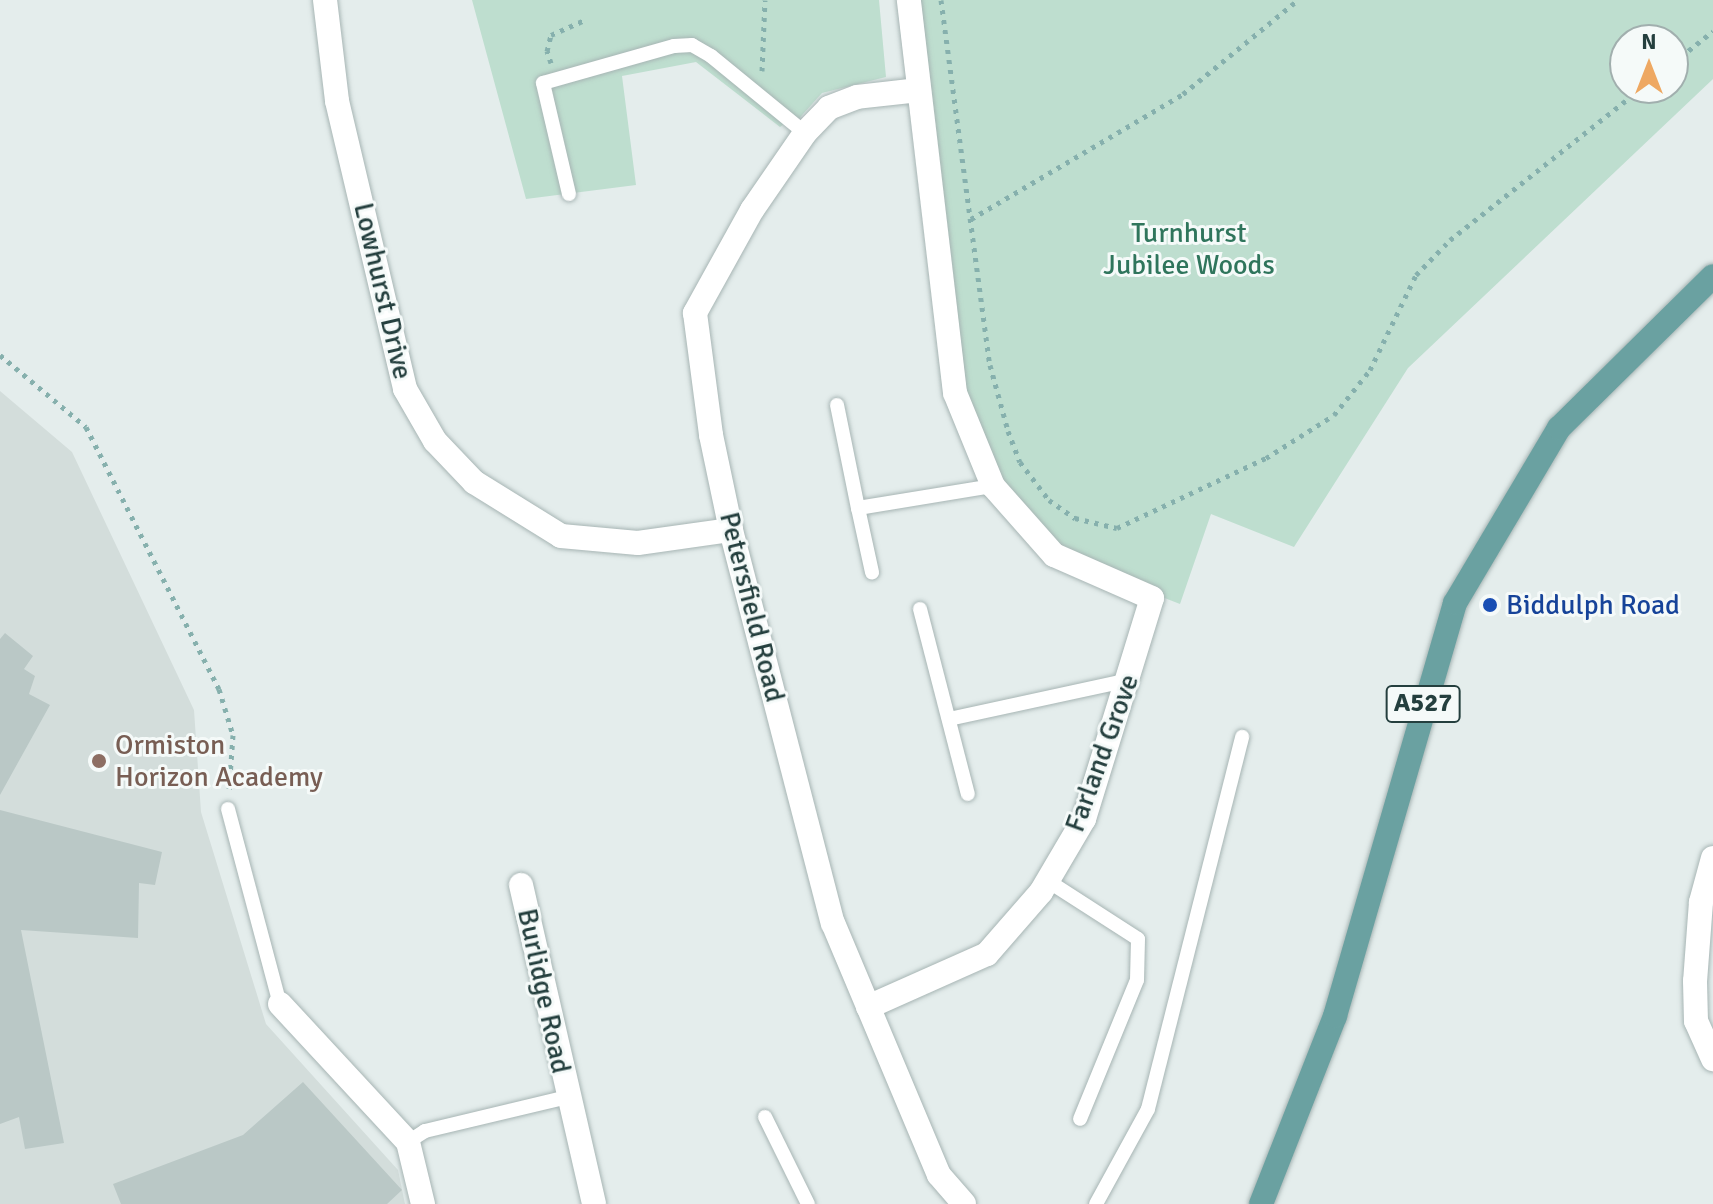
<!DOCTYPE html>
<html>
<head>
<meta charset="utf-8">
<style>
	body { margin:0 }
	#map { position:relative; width:1713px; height:1204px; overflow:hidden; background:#e4edec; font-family:Signika,sans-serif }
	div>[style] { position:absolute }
	.built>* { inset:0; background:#d3dddb }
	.green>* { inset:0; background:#bedecf }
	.building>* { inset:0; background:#bac8c6 }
	.path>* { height:5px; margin-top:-2.5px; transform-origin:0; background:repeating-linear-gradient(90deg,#86b0ad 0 4px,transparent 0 10px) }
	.roads { filter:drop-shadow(0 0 2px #a7b5b4) drop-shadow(0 0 2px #a7b5b4) }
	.service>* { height:14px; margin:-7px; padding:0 7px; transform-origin:7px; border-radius:7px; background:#fff }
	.minor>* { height:24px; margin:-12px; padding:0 12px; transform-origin:12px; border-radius:12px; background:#fff }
	.primary>* { height:24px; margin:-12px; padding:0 12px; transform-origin:12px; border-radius:12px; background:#6aa1a1 }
	.dots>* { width:22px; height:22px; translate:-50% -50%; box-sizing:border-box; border:4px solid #f5faf9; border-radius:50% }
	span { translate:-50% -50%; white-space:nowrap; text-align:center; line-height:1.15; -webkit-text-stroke:6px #f5faf9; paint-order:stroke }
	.shield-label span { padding:2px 6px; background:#f5faf9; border:2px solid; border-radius:6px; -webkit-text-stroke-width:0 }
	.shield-label { font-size:26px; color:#243f3e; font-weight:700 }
	.park-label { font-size:28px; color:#2f755c }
	.street-label { font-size:28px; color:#243f3e }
	.transit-label { font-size:28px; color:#164399 }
	.left { translate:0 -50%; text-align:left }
	.education-label { font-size:28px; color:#785e54 }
	.north { position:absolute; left:1609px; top:24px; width:80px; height:80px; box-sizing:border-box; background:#f5faf9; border:2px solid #a1afae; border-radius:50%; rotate:0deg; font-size:22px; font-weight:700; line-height:32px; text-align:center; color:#243f3e }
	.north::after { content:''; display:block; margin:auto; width:28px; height:36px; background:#eea862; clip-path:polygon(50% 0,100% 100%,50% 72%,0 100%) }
</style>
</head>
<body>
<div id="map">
	<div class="built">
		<div style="clip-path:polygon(0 391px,72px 452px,194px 710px,201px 812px,266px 1024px,398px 1170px,405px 1204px,0 1204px)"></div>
	</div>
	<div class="green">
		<div style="clip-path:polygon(472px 0,879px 0,886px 77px,822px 93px,794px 124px,790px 119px,780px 127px,696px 62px,622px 76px,636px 185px,526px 199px)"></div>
		<div style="clip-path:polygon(evenodd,908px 0,1713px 0,1713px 79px,1408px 368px,1294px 547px,1211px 514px,1180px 604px,1054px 555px,993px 486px,955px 393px,908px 0,1625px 40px,1673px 40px,1673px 88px,1625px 88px,1625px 40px)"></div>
	</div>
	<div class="building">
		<div style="clip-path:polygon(5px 633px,33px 656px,24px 669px,35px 676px,29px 694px,50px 705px,0 795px,0 639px)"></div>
		<div style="clip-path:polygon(0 810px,162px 852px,155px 885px,139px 883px,138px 938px,21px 930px,64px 1143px,25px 1149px,19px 1117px,0 1124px)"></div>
		<div style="clip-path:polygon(303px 1082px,402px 1190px,387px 1204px,121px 1204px,113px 1184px,243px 1135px)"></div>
	</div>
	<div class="path">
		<div style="left:941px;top:0;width:368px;rotate:82.4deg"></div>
		<div style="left:990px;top:365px;width:68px;rotate:74.7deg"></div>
		<div style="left:1008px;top:431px;width:33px;rotate:69deg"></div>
		<div style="left:1020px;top:462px;width:48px;rotate:52.7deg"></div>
		<div style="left:1049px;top:500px;width:32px;rotate:35deg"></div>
		<div style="left:1075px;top:518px;width:43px;rotate:13.4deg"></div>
		<div style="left:1117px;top:528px;width:165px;rotate:-25.2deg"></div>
		<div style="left:1266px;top:458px;width:80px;rotate:-32.3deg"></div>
		<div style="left:1334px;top:415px;width:58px;rotate:-51.3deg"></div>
		<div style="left:1370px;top:370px;width:106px;rotate:-64.2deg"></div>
		<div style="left:1416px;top:275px;width:49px;rotate:-45.8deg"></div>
		<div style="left:1450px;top:240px;width:245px;rotate:-38.4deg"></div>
		<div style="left:551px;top:63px;width:13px;rotate:-108deg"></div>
		<div style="left:547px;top:51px;width:16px;rotate:-76deg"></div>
		<div style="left:551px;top:35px;width:36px;rotate:-24deg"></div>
		<div style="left:1673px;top:63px;width:51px;rotate:-38.7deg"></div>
		<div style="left:762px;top:71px;width:71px;rotate:-87.6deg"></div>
		<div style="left:971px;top:219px;width:246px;rotate:-30.5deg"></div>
		<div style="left:1183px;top:94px;width:149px;rotate:-39.3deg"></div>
		<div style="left:0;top:355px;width:112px;rotate:39.9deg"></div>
		<div style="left:86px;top:427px;width:294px;rotate:63.1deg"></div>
		<div style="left:219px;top:689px;width:48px;rotate:73.1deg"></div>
		<div style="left:233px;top:735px;width:56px;rotate:94.1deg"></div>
	</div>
	<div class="roads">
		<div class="service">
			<div style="left:569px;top:194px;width:114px;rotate:-103.2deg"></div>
			<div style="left:543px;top:83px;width:136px;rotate:-15.8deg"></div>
			<div style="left:674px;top:46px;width:18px;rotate:-3deg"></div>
			<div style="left:692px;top:45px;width:22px;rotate:30deg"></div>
			<div style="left:711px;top:56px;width:122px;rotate:39.3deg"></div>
			<div style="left:837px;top:405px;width:105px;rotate:78.5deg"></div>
			<div style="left:858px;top:508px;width:137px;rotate:-9.3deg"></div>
			<div style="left:858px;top:508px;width:66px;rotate:77.7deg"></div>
			<div style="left:920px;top:609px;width:191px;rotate:75.5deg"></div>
			<div style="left:949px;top:719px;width:185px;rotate:-12.2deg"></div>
			<div style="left:228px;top:809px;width:202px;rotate:75.1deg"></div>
			<div style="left:1048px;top:881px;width:107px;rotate:32.8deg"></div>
			<div style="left:1138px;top:939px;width:41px;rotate:91.4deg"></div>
			<div style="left:1137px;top:980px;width:150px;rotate:112.3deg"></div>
			<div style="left:765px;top:1117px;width:97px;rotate:63.7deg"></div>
			<div style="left:408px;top:1142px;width:20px;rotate:-33deg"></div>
			<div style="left:425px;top:1131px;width:147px;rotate:-13.4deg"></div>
			<div style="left:1096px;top:1204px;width:108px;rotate:-61.3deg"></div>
			<div style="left:1148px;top:1109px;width:384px;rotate:-75.8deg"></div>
		</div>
		<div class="minor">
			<div style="left:325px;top:0;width:102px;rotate:83.2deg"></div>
			<div style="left:337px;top:101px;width:296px;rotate:76.7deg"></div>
			<div style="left:405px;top:389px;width:60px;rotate:60deg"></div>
			<div style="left:435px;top:441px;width:57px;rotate:46.4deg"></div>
			<div style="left:474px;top:482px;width:102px;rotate:31.8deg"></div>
			<div style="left:561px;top:536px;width:77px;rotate:5.2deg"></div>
			<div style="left:638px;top:543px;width:94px;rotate:-8deg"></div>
			<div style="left:919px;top:90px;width:62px;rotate:173.6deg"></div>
			<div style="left:857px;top:97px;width:30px;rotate:159deg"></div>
			<div style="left:829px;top:108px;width:35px;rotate:134deg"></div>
			<div style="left:805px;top:133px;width:93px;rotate:124.5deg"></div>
			<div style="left:752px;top:210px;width:118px;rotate:119deg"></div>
			<div style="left:695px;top:313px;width:123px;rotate:82.5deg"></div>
			<div style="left:711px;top:435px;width:97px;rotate:78.1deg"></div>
			<div style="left:731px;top:530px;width:406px;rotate:75.5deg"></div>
			<div style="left:833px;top:923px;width:273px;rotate:67.2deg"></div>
			<div style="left:939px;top:1175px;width:38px;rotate:49deg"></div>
			<div style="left:1713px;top:858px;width:46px;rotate:105.3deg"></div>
			<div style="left:1701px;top:902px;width:79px;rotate:94.3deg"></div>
			<div style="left:1695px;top:981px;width:40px;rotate:88.6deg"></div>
			<div style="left:1696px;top:1021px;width:42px;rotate:65.9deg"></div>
			<div style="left:521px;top:885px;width:327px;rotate:77.1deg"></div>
			<div style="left:280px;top:1004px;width:188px;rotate:47.2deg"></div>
			<div style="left:408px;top:1142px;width:64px;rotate:76.4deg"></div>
			<div style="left:868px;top:1007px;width:130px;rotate:-24deg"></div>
			<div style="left:987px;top:954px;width:82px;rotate:-48.9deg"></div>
			<div style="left:1041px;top:892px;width:85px;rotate:-59.5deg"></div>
			<div style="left:1084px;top:819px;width:231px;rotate:-72.9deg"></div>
			<div style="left:1152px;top:598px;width:107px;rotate:-156.3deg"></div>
			<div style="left:1054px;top:555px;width:92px;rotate:-131.5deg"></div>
			<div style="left:993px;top:486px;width:100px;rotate:-112.2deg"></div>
			<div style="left:955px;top:393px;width:396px;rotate:-96.7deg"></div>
		</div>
		<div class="primary">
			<div style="left:1261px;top:1204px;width:202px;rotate:-68.5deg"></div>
			<div style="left:1335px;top:1016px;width:430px;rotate:-73.8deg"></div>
			<div style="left:1455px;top:603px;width:204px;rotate:-59.3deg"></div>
			<div style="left:1559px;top:428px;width:216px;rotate:-44.6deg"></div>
		</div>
	</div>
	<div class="dots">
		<div style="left:1490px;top:605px;background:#1a4fb4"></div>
		<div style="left:99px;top:761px;background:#8d6e63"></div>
	</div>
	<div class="shield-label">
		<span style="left:1423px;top:704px">A527</span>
	</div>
	<div class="park-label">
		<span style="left:1189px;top:249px">Turnhurst<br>Jubilee Woods</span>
	</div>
	<div class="street-label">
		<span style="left:383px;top:291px;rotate:77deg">Lowhurst Drive</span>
		<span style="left:752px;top:607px;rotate:76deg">Petersfield Road</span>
		<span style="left:1102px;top:753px;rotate:-70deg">Farland Grove</span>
		<span style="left:544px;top:991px;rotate:78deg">Burlidge Road</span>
	</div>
	<div class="transit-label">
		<span class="left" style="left:1506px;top:605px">Biddulph Road</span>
	</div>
	<div class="education-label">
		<span class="left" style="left:115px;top:761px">Ormiston<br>Horizon Academy</span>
	</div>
	<div class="north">N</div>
</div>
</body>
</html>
